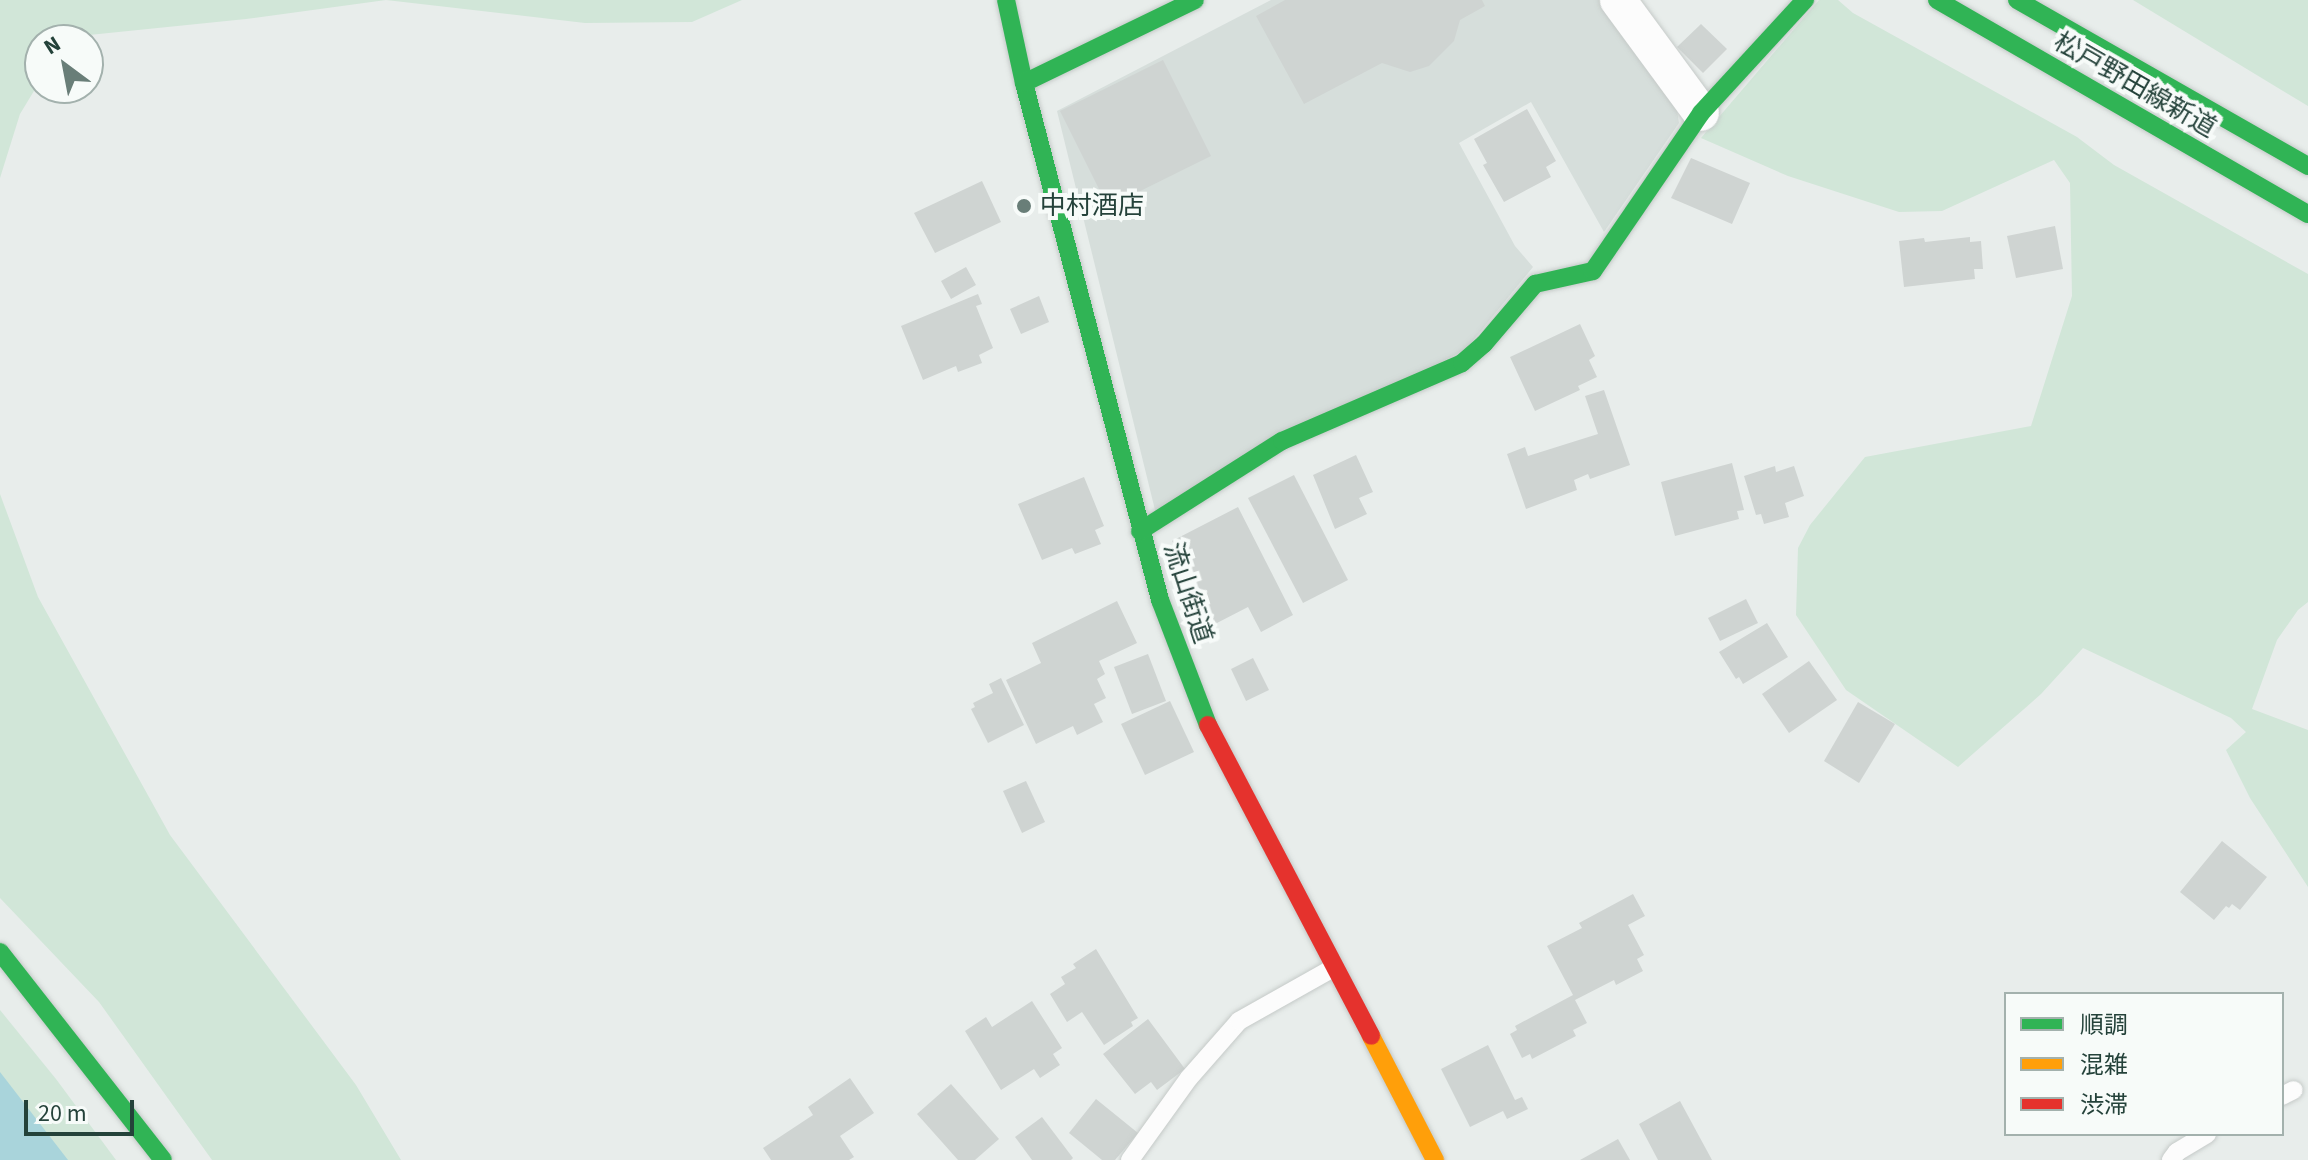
<!DOCTYPE html>
<html>
<head>
<meta charset="utf-8">
<style>
	body { margin:0 }
	#map { position:relative; width:2308px; height:1160px; overflow:hidden; background:#e8edeb; font-family:"Source Sans 3","Noto Sans JP",sans-serif }
	div>[style] { position:absolute }
	.built>* { inset:0; background:#d6dedb }
	.green>* { inset:0; background:#d1e6d8 }
	.water>* { inset:0; background:#a9d4db }
	.building>* { inset:0; background:#cfd4d2 }
	.roads { filter:drop-shadow(0 0 2px #c5cac8) drop-shadow(0 0 2px #c5cac8) }
	.lane>* { height:18px; margin:-9px; padding:0 9px; transform-origin:9px; border-radius:9px; background:#fcfcfc }
	.street>* { height:36px; margin:-18px; padding:0 18px; transform-origin:18px; border-radius:18px; background:#fcfcfc }
	.fast>* { height:18px; margin:-9px; padding:0 9px; transform-origin:9px; border-radius:9px; background:#30b455 }
	.slow>* { height:18px; margin:-9px; padding:0 9px; transform-origin:9px; border-radius:9px; background:#ff9f0a }
	.jam>* { height:18px; margin:-9px; padding:0 9px; transform-origin:9px; border-radius:9px; background:#e5322d }
	.dots>* { width:22px; height:22px; translate:-50% -50%; box-sizing:border-box; border:4px solid #f7fbf9; border-radius:50% }
	span { translate:-50% -50%; white-space:nowrap; text-align:center; line-height:1.15; -webkit-text-stroke:8px #f7fbf9; paint-order:stroke }
	.street-label { font-size:26px; color:#24423a }
	.poi-label { font-size:26px; color:#24423a }
	.left { translate:0 -50%; text-align:left }
	.legend { position:absolute; left:2004px; top:992px; width:280px; height:144px; box-sizing:border-box; background:#f7fbf9; border:2px solid #a3b1ad; margin:0; padding:10px 14px; list-style:none; font-size:24px; color:#24423a }
	.legend li { display:flex; align-items:center; gap:16px; height:40px }
	.legend b { width:40px; border:2px solid #a3b1ad }
	.north { position:absolute; left:24px; top:24px; width:80px; height:80px; box-sizing:border-box; background:#f7fbf9; border:2px solid #a3b1ad; border-radius:50%; rotate:328deg; font-size:22px; font-weight:700; line-height:32px; text-align:center; color:#24423a }
	.north::after { content:''; display:block; margin:auto; width:28px; height:36px; background:#697e78; clip-path:polygon(50% 0,100% 100%,50% 72%,0 100%) }
	.scale { position:absolute; left:24px; top:1100px; width:110px; height:36px; box-sizing:border-box; border:4px solid #24423a; border-top:0; padding-left:10px; font-size:24px; line-height:28px; white-space:nowrap; color:#24423a; -webkit-text-stroke:6px #f7fbf9; paint-order:stroke }
</style>
</head>
<body>
<div id="map">
	<div class="built">
		<div style="clip-path:polygon(1271px 0,1612px 0,1675px 98px,1679px 123px,1604px 232px,1531px 102px,1459px 143px,1515px 246px,1533px 267px,1466px 349px,1156px 514px,1057px 111px)"></div>
	</div>
	<div class="green">
		<div style="clip-path:polygon(0 0,386px 0,246px 19px,40px 40px,40px 81px,20px 114px,0 178px)"></div>
		<div style="clip-path:polygon(386px 0,742px 0,692px 22px,585px 23px)"></div>
		<div style="clip-path:polygon(1819px 0,1838px 0,1853px 13px,2077px 137px,2114px 165px,2308px 274px,2308px 602px,2298px 610px,2277px 640px,2252px 709px,2308px 730px,2308px 887px,2250px 798px,2226px 750px,2246px 732px,2231px 718px,2083px 648px,2041px 694px,1958px 767px,1846px 690px,1796px 615px,1798px 548px,1810px 525px,1865px 457px,2031px 426px,2072px 296px,2070px 183px,2054px 160px,1942px 211px,1899px 212px,1788px 176px,1701px 138px)"></div>
		<div style="clip-path:polygon(2133px 0,2308px 0,2308px 106px)"></div>
		<div style="clip-path:polygon(0 494px,38px 597px,170px 835px,356px 1085px,401px 1160px,212px 1160px,99px 1002px,0 898px)"></div>
		<div style="clip-path:polygon(0 1010px,56px 1079px,116px 1160px,0 1160px)"></div>
	</div>
	<div class="water">
		<div style="clip-path:polygon(0 1072px,68px 1160px,0 1160px)"></div>
	</div>
	<div class="building">
		<div style="clip-path:polygon(1285px 0,1482px 0,1485px 6px,1460px 20px,1454px 41px,1429px 66px,1410px 72px,1382px 63px,1304px 104px,1256px 16px)"></div>
		<div style="clip-path:polygon(1701px 24px,1727px 49px,1703px 73px,1677px 47px)"></div>
		<div style="clip-path:polygon(1163px 60px,1211px 156px,1108px 207px,1060px 111px)"></div>
		<div style="clip-path:polygon(1527px 109px,1556px 161px,1546px 167px,1551px 177px,1504px 202px,1483px 165px,1487px 163px,1474px 139px)"></div>
		<div style="clip-path:polygon(1691px 158px,1750px 183px,1732px 224px,1671px 198px)"></div>
		<div style="clip-path:polygon(982px 181px,1001px 222px,935px 253px,914px 213px)"></div>
		<div style="clip-path:polygon(2055px 226px,2063px 269px,2016px 278px,2007px 236px)"></div>
		<div style="clip-path:polygon(1970px 237px,1970px 242px,1981px 241px,1983px 269px,1974px 269px,1975px 279px,1904px 287px,1899px 241px,1924px 238px,1925px 242px)"></div>
		<div style="clip-path:polygon(966px 267px,976px 285px,951px 299px,941px 281px)"></div>
		<div style="clip-path:polygon(978px 294px,982px 304px,976px 306px,993px 348px,979px 355px,982px 363px,958px 372px,956px 366px,923px 380px,901px 326px)"></div>
		<div style="clip-path:polygon(1039px 296px,1049px 322px,1021px 334px,1010px 309px)"></div>
		<div style="clip-path:polygon(1580px 324px,1595px 356px,1589px 360px,1597px 377px,1578px 386px,1580px 390px,1535px 411px,1510px 357px)"></div>
		<div style="clip-path:polygon(1604px 390px,1630px 465px,1590px 479px,1588px 474px,1574px 480px,1577px 490px,1526px 509px,1507px 454px,1525px 447px,1528px 456px,1598px 434px,1585px 396px)"></div>
		<div style="clip-path:polygon(1356px 455px,1373px 492px,1359px 498px,1367px 514px,1335px 529px,1313px 475px)"></div>
		<div style="clip-path:polygon(1732px 463px,1744px 510px,1737px 511px,1739px 519px,1675px 536px,1661px 482px)"></div>
		<div style="clip-path:polygon(1775px 466px,1776px 472px,1794px 466px,1804px 496px,1785px 503px,1789px 517px,1764px 524px,1761px 514px,1756px 515px,1744px 476px)"></div>
		<div style="clip-path:polygon(1294px 475px,1348px 580px,1303px 603px,1248px 498px)"></div>
		<div style="clip-path:polygon(1084px 477px,1104px 526px,1095px 530px,1101px 544px,1075px 554px,1072px 548px,1042px 560px,1018px 504px)"></div>
		<div style="clip-path:polygon(1238px 507px,1293px 615px,1261px 632px,1248px 607px,1215px 624px,1172px 541px)"></div>
		<div style="clip-path:polygon(1746px 599px,1758px 623px,1720px 641px,1708px 618px)"></div>
		<div style="clip-path:polygon(1117px 601px,1137px 643px,1099px 661px,1105px 674px,1097px 679px,1106px 698px,1094px 704px,1103px 722px,1077px 735px,1073px 726px,1036px 744px,1006px 680px,1041px 663px,1032px 643px)"></div>
		<div style="clip-path:polygon(1767px 623px,1788px 657px,1743px 684px,1739px 677px,1736px 679px,1719px 652px)"></div>
		<div style="clip-path:polygon(1148px 654px,1166px 701px,1132px 714px,1114px 667px)"></div>
		<div style="clip-path:polygon(1253px 658px,1269px 690px,1246px 701px,1231px 669px)"></div>
		<div style="clip-path:polygon(1809px 661px,1837px 700px,1789px 733px,1762px 694px)"></div>
		<div style="clip-path:polygon(1001px 678px,1024px 725px,988px 743px,971px 709px,975px 707px,973px 703px,993px 693px,989px 684px)"></div>
		<div style="clip-path:polygon(1170px 701px,1194px 752px,1145px 775px,1121px 724px)"></div>
		<div style="clip-path:polygon(1858px 702px,1895px 724px,1859px 783px,1824px 761px)"></div>
		<div style="clip-path:polygon(1026px 781px,1045px 822px,1022px 833px,1003px 791px)"></div>
		<div style="clip-path:polygon(2222px 841px,2267px 877px,2240px 910px,2232px 904px,2229px 908px,2226px 906px,2214px 920px,2180px 892px)"></div>
		<div style="clip-path:polygon(1633px 894px,1645px 916px,1628px 925px,1644px 955px,1637px 959px,1643px 971px,1616px 985px,1614px 980px,1575px 1000px,1587px 1023px,1573px 1030px,1576px 1036px,1532px 1059px,1530px 1054px,1522px 1058px,1510px 1034px,1517px 1030px,1515px 1026px,1573px 995px,1547px 946px,1582px 928px,1579px 923px)"></div>
		<div style="clip-path:polygon(1096px 949px,1138px 1018px,1131px 1022px,1133px 1026px,1104px 1045px,1082px 1012px,1067px 1022px,1050px 994px,1065px 984px,1061px 977px,1076px 968px,1073px 964px)"></div>
		<div style="clip-path:polygon(1032px 1001px,1062px 1048px,1053px 1054px,1060px 1065px,1040px 1078px,1034px 1069px,1001px 1090px,965px 1031px,986px 1017px,992px 1027px)"></div>
		<div style="clip-path:polygon(1148px 1019px,1185px 1069px,1157px 1090px,1151px 1082px,1135px 1094px,1103px 1054px)"></div>
		<div style="clip-path:polygon(1488px 1045px,1515px 1100px,1522px 1097px,1528px 1109px,1507px 1119px,1503px 1111px,1470px 1127px,1441px 1069px)"></div>
		<div style="clip-path:polygon(850px 1078px,874px 1113px,840px 1136px,854px 1157px,849px 1160px,771px 1160px,763px 1148px,813px 1115px,808px 1107px)"></div>
		<div style="clip-path:polygon(951px 1084px,999px 1139px,975px 1160px,958px 1160px,917px 1114px)"></div>
		<div style="clip-path:polygon(1096px 1099px,1138px 1133px,1115px 1160px,1102px 1160px,1069px 1133px)"></div>
		<div style="clip-path:polygon(1680px 1101px,1712px 1160px,1658px 1160px,1639px 1124px)"></div>
		<div style="clip-path:polygon(1042px 1117px,1073px 1158px,1071px 1160px,1032px 1160px,1015px 1137px)"></div>
		<div style="clip-path:polygon(1618px 1139px,1630px 1160px,1580px 1160px)"></div>
	</div>
	<div class="roads">
		<div class="lane">
			<div style="left:2282px;top:1096px;width:13px;rotate:-27deg"></div>
			<div style="left:1130px;top:1160px;width:101px;rotate:-54.3deg"></div>
			<div style="left:1189px;top:1078px;width:76px;rotate:-48.7deg"></div>
			<div style="left:1239px;top:1021px;width:108px;rotate:-29.4deg"></div>
			<div style="left:2171px;top:1160px;width:10px;rotate:-53deg"></div>
			<div style="left:2177px;top:1152px;width:35px;rotate:-31deg"></div>
		</div>
		<div class="street">
			<div style="left:1618px;top:0;width:140px;rotate:53.7deg"></div>
		</div>
		<div class="fast">
			<div style="left:1006px;top:0;width:85px;rotate:77.8deg"></div>
			<div style="left:1024px;top:83px;width:535px;rotate:75.26deg"></div>
			<div style="left:1160px;top:600px;width:134px;rotate:69deg"></div>
			<div style="left:1937px;top:0;width:428px;rotate:30deg"></div>
			<div style="left:2017px;top:0;width:335px;rotate:29.7deg"></div>
			<div style="left:1024px;top:83px;width:190px;rotate:-25.9deg"></div>
			<div style="left:1140px;top:531px;width:168px;rotate:-32.4deg"></div>
			<div style="left:1282px;top:441px;width:196px;rotate:-23.4deg"></div>
			<div style="left:1462px;top:363px;width:29px;rotate:-41deg"></div>
			<div style="left:1484px;top:344px;width:79px;rotate:-49.6deg"></div>
			<div style="left:1535px;top:284px;width:59px;rotate:-12.6deg"></div>
			<div style="left:1593px;top:271px;width:191px;rotate:-55.6deg"></div>
			<div style="left:1701px;top:113px;width:154px;rotate:-47.4deg"></div>
			<div style="left:0;top:952px;width:264px;rotate:51.9deg"></div>
		</div>
		<div class="slow">
			<div style="left:1371px;top:1036px;width:140px;rotate:62.7deg"></div>
		</div>
		<div class="jam">
			<div style="left:1208px;top:725px;width:351px;rotate:62.3deg"></div>
		</div>
	</div>
	<div class="dots">
		<div style="left:1024px;top:206px;background:#697e78"></div>
	</div>
	<div class="street-label">
		<span style="left:2135px;top:85px;rotate:30deg">松戸野田線新道</span>
		<span style="left:1188px;top:593px;rotate:72deg">流山街道</span>
	</div>
	<div class="poi-label">
		<span class="left" style="left:1040px;top:206px">中村酒店</span>
	</div>
	<ul class="legend">
	<li><b style="height:10px;background:#30b455"></b>順調</li>
	<li><b style="height:10px;background:#ff9f0a"></b>混雑</li>
	<li><b style="height:10px;background:#e5322d"></b>渋滞</li>
	</ul>
	<div class="north">N</div>
	<div class="scale">20 m</div>
</div>
</body>
</html>
